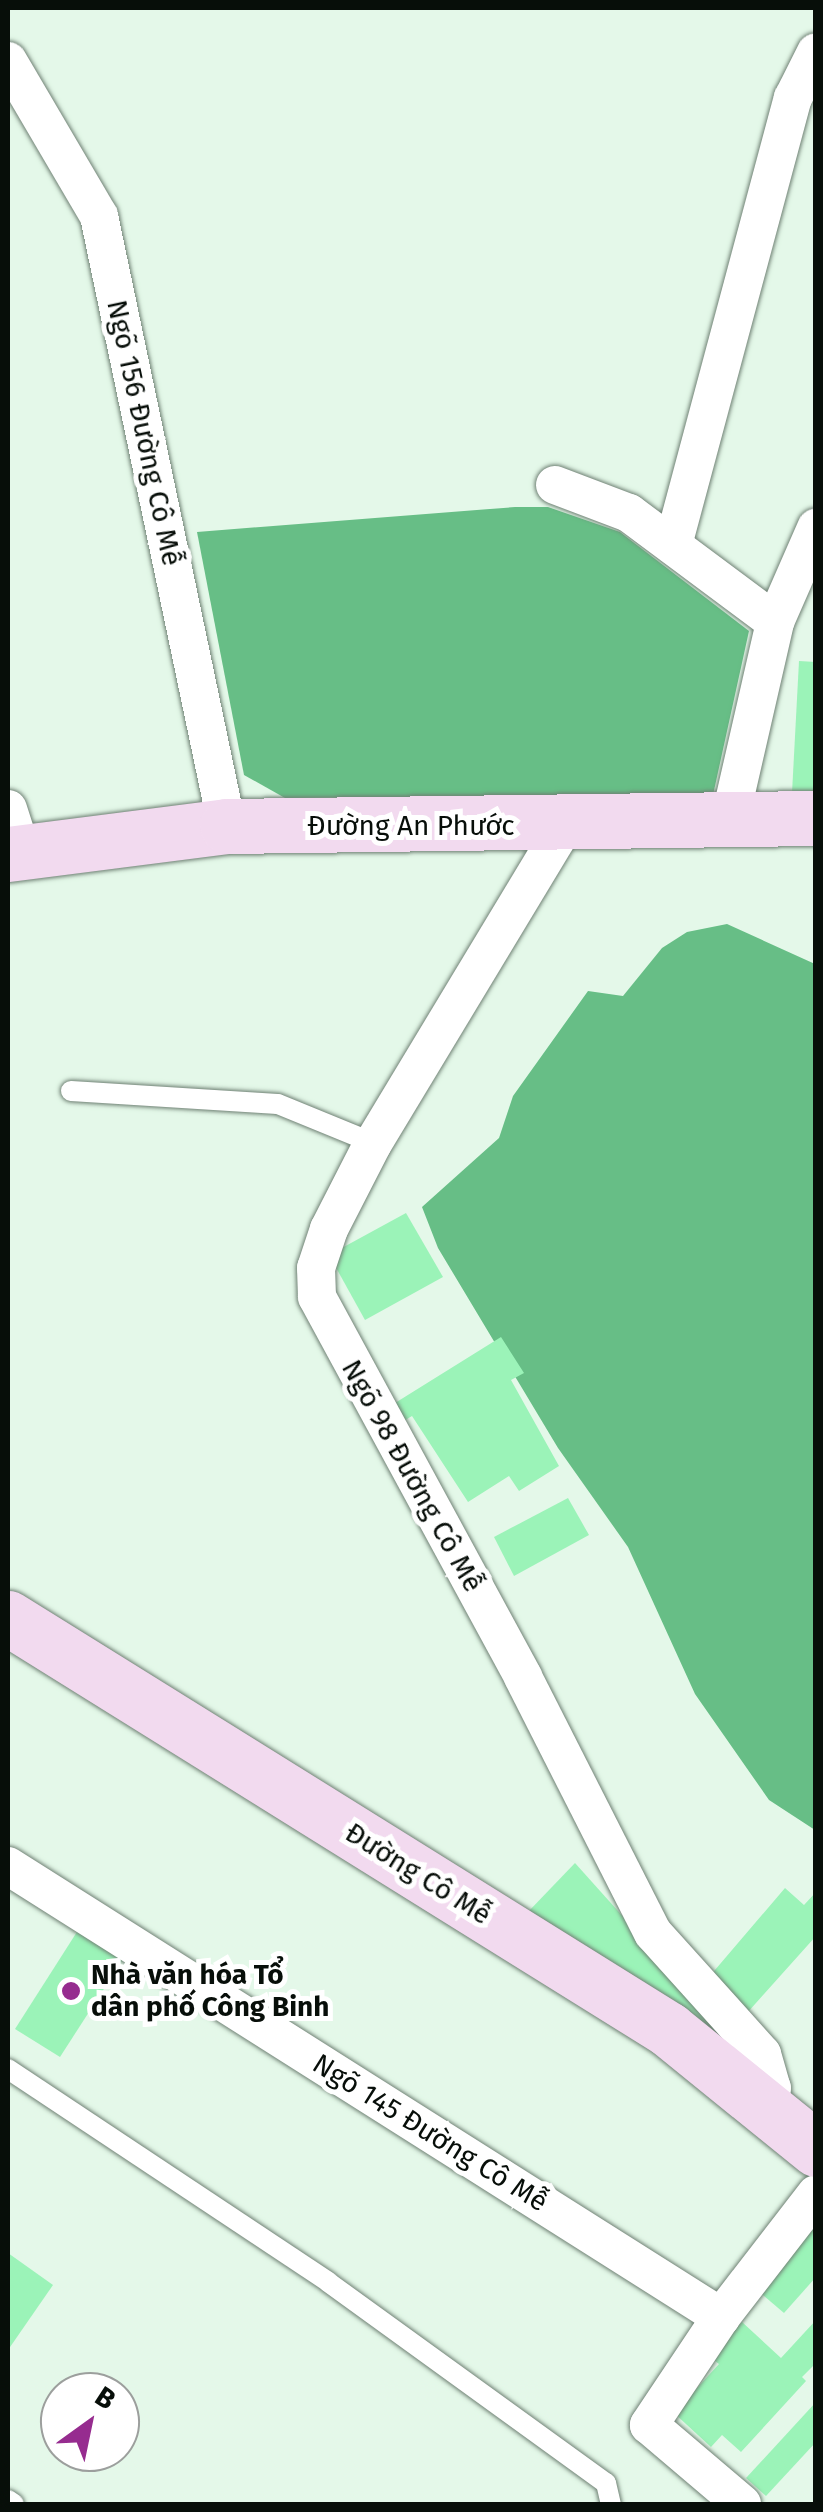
<!DOCTYPE html>
<html>
<head>
<meta charset="utf-8">
<style>
	body { margin:0 }
	#map { position:relative; width:823px; height:2512px; overflow:hidden; background:#e4f8e9; font-family:"Fira Sans",sans-serif }
	div>[style] { position:absolute }
	.water>* { inset:0; background:#67be86 }
	.building>* { inset:0; background:#9bf3b8 }
	.roads { filter:drop-shadow(0 0 2px #6f8174) drop-shadow(0 0 2px #6f8174) }
	.lane>* { height:20px; margin:-10px; padding:0 10px; transform-origin:10px; border-radius:10px; background:#fff }
	.street>* { height:38px; margin:-19px; padding:0 19px; transform-origin:19px; border-radius:19px; background:#fff }
	.secondary>* { height:55px; margin:-27.5px; padding:0 27.5px; transform-origin:27.5px; border-radius:27.5px; background:#f2daef }
	.dots>* { width:28px; height:28px; translate:-50% -50%; box-sizing:border-box; border:5px solid #fff; border-radius:50% }
	span { translate:-50% -50%; white-space:nowrap; text-align:center; line-height:1.15; -webkit-text-stroke:10px #fff; paint-order:stroke }
	.street-label { font-size:28px; color:#070e09 }
	.poi-label { font-size:28px; color:#070e09; font-weight:700 }
	.left { translate:0 -50%; text-align:left }
	.frame { position:absolute; inset:0; border:10px solid #070e09; pointer-events:none }
	.north { position:absolute; left:40px; top:2372px; width:100px; height:100px; box-sizing:border-box; background:#fff; border:2px solid #9c9f9d; border-radius:50%; rotate:33deg; font-size:28px; font-weight:700; line-height:40px; text-align:center; color:#070e09 }
	.north::after { content:''; display:block; margin:auto; width:35px; height:45px; background:#962c8f; clip-path:polygon(50% 0,100% 100%,50% 72%,0 100%) }
</style>
</head>
<body>
<div id="map">
	<div class="water">
		<div style="clip-path:polygon(515px 507px,548px 507px,620px 532px,749px 631px,713px 795px,285px 798px,244px 775px,197px 532px)"></div>
		<div style="clip-path:polygon(727px 924px,815px 964px,815px 1830px,769px 1800px,695px 1694px,628px 1547px,558px 1448px,438px 1248px,422px 1207px,499px 1138px,513px 1096px,588px 991px,623px 996px,662px 948px,687px 932px)"></div>
	</div>
	<div class="building">
		<div style="clip-path:polygon(799px 661px,816px 662px,816px 794px,792px 793px)"></div>
		<div style="clip-path:polygon(406px 1213px,443px 1277px,365px 1320px,329px 1255px)"></div>
		<div style="clip-path:polygon(501px 1337px,524px 1373px,511px 1380px,559px 1466px,519px 1491px,509px 1476px,468px 1502px,412px 1416px,397px 1425px,387px 1408px)"></div>
		<div style="clip-path:polygon(568px 1498px,589px 1535px,514px 1576px,494px 1537px)"></div>
		<div style="clip-path:polygon(575px 1863px,739px 2046px,725px 2065px,527px 1913px)"></div>
		<div style="clip-path:polygon(785px 1888px,804px 1905px,816px 1892px,816px 1936px,739px 2022px,703px 1984px)"></div>
		<div style="clip-path:polygon(82px 1924px,127px 1953px,60px 2057px,15px 2029px)"></div>
		<div style="clip-path:polygon(816px 2221px,816px 2277px,784px 2313px,756px 2289px)"></div>
		<div style="clip-path:polygon(8px 2253px,53px 2285px,8px 2350px)"></div>
		<div style="clip-path:polygon(816px 2320px,816px 2363px,802px 2377px,806px 2381px,741px 2452px,722px 2435px,711px 2447px,674px 2413px,719px 2364px,710px 2357px,742px 2322px,781px 2358px)"></div>
		<div style="clip-path:polygon(816px 2402px,816px 2442px,766px 2496px,746px 2478px)"></div>
	</div>
	<div class="roads">
		<div class="lane">
			<div style="left:71px;top:1091px;width:207px;rotate:3.6deg"></div>
			<div style="left:278px;top:1104px;width:103px;rotate:22.3deg"></div>
			<div style="left:8px;top:2069px;width:384px;rotate:33.6deg"></div>
			<div style="left:328px;top:2282px;width:343px;rotate:35.9deg"></div>
			<div style="left:606px;top:2483px;width:22px;rotate:77deg"></div>
			<div style="left:8px;top:2500px;width:7px;rotate:34deg"></div>
		</div>
		<div class="street">
			<div style="left:8px;top:61px;width:180px;rotate:59.6deg"></div>
			<div style="left:99px;top:216px;width:623px;rotate:78.15deg"></div>
			<div style="left:555px;top:485px;width:79px;rotate:20.7deg"></div>
			<div style="left:629px;top:513px;width:182px;rotate:36.7deg"></div>
			<div style="left:673px;top:545px;width:463px;rotate:-75deg"></div>
			<div style="left:793px;top:98px;width:51px;rotate:-63.4deg"></div>
			<div style="left:8px;top:809px;width:46px;rotate:72.3deg"></div>
			<div style="left:730px;top:819px;width:202px;rotate:-77.1deg"></div>
			<div style="left:775px;top:622px;width:103px;rotate:-66.4deg"></div>
			<div style="left:565px;top:825px;width:371px;rotate:121.1deg"></div>
			<div style="left:373px;top:1143px;width:97px;rotate:117.1deg"></div>
			<div style="left:329px;top:1229px;width:41px;rotate:108.4deg"></div>
			<div style="left:316px;top:1268px;width:29px;rotate:88deg"></div>
			<div style="left:317px;top:1297px;width:432px;rotate:61.5deg"></div>
			<div style="left:523px;top:1677px;width:287px;rotate:63.1deg"></div>
			<div style="left:653px;top:1933px;width:163px;rotate:48deg"></div>
			<div style="left:762px;top:2054px;width:35px;rotate:74deg"></div>
			<div style="left:772px;top:2088px;width:25px;rotate:97deg"></div>
			<div style="left:8px;top:1866px;width:844px;rotate:32.31deg"></div>
			<div style="left:721px;top:2317px;width:155px;rotate:-52.3deg"></div>
			<div style="left:721px;top:2317px;width:130px;rotate:123.7deg"></div>
			<div style="left:649px;top:2425px;width:122px;rotate:40.3deg"></div>
		</div>
		<div class="secondary">
			<div style="left:8px;top:854px;width:221px;rotate:-7.3deg"></div>
			<div style="left:227px;top:826px;width:589px;rotate:-0.78deg"></div>
			<div style="left:8px;top:1618px;width:778px;rotate:31.91deg"></div>
			<div style="left:668px;top:2029px;width:191px;rotate:39deg"></div>
		</div>
	</div>
	<div class="dots">
		<div style="left:71px;top:1991px;background:#962c8f"></div>
	</div>
	<div class="street-label">
		<span style="left:144px;top:433px;rotate:78deg">Ngõ 156 Đường Cô Mễ</span>
		<span style="left:411px;top:826px">Đường An Phước</span>
		<span style="left:412px;top:1476px;rotate:61deg">Ngõ 98 Đường Cô Mễ</span>
		<span style="left:418px;top:1874px;rotate:32deg">Đường Cô Mễ</span>
		<span style="left:430px;top:2133px;rotate:32deg">Ngõ 145 Đường Cô Mễ</span>
	</div>
	<div class="poi-label">
		<span class="left" style="left:91px;top:1991px">Nhà văn hóa Tổ<br>dân phố Công Binh</span>
	</div>
	<div class="frame"></div>
	<div class="north">B</div>
</div>
</body>
</html>
